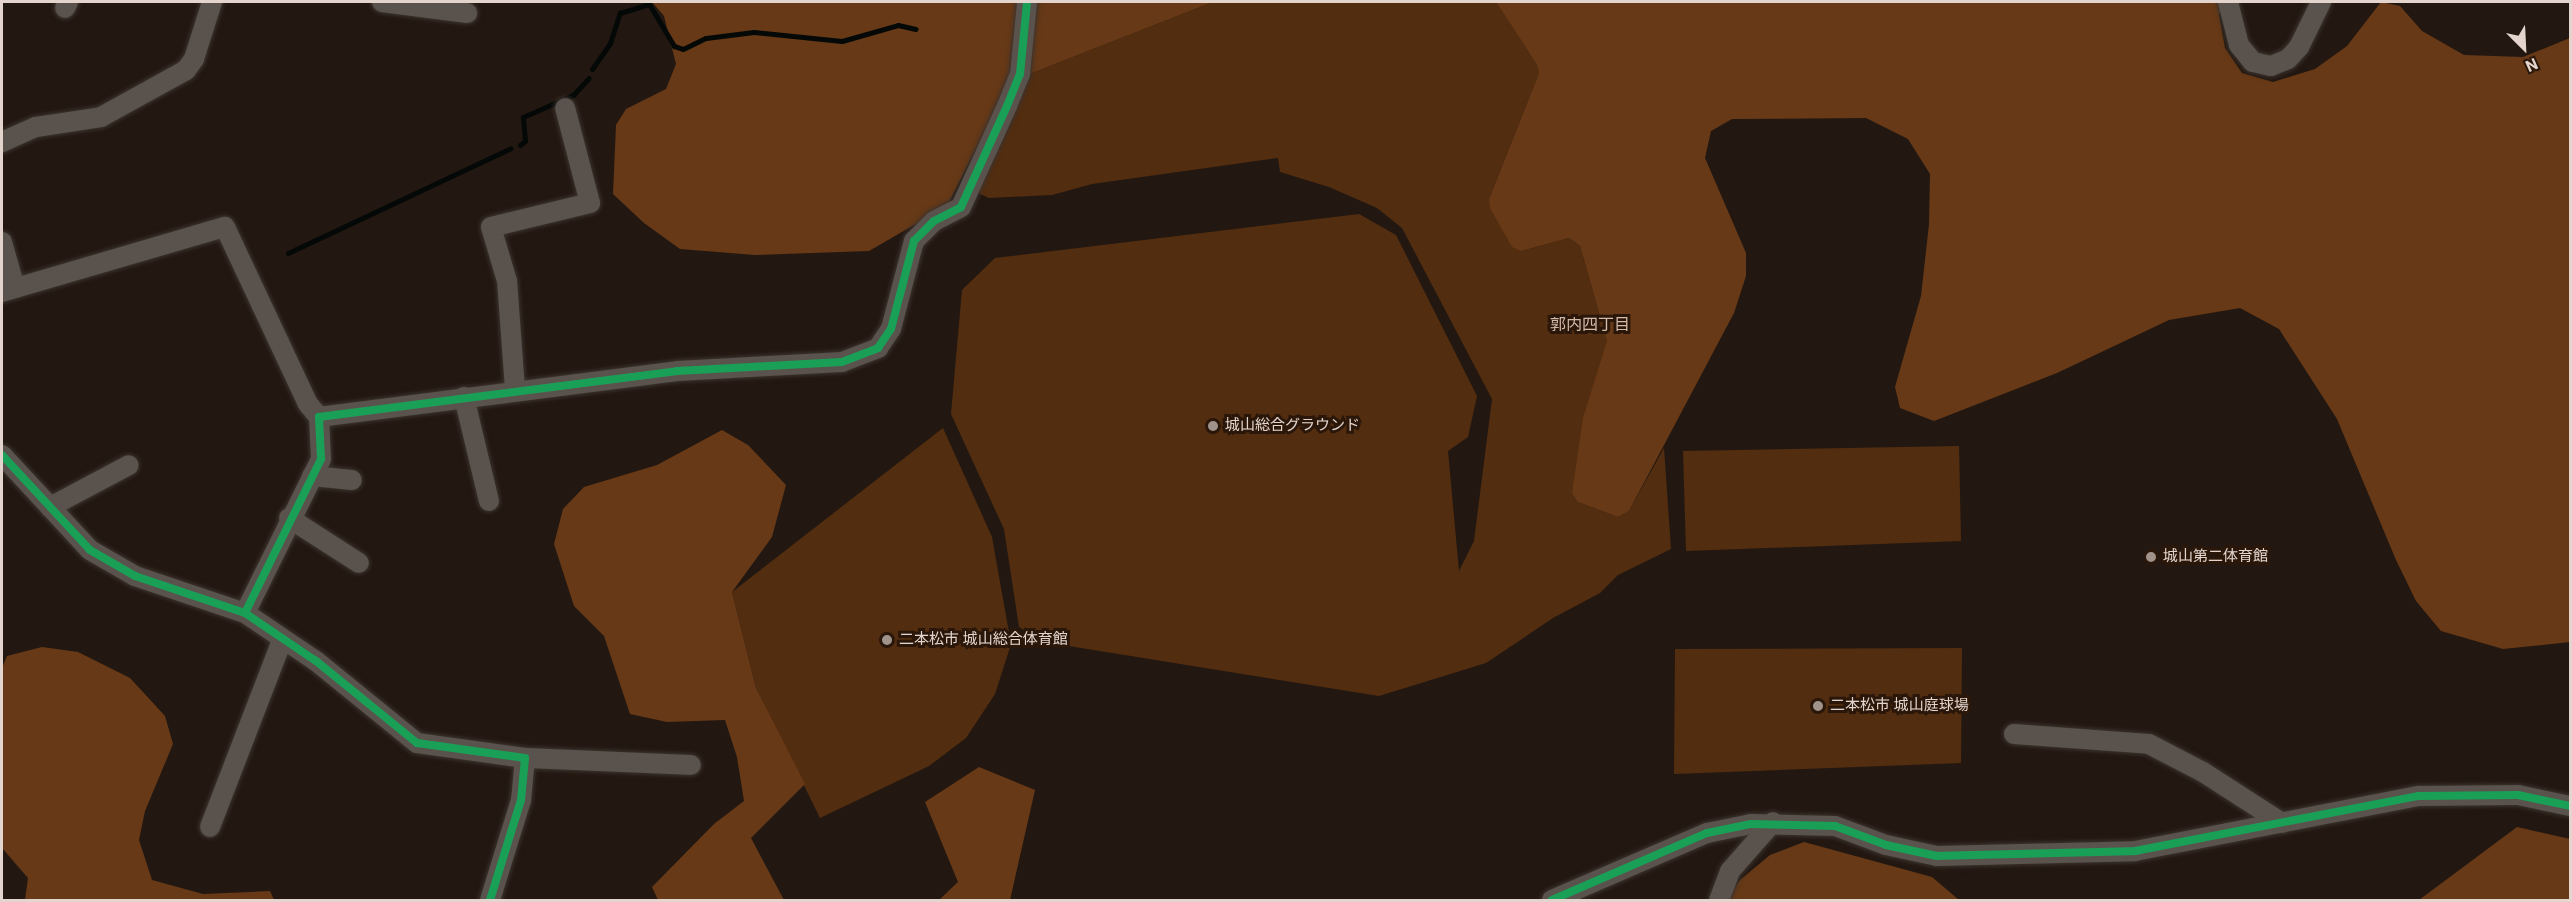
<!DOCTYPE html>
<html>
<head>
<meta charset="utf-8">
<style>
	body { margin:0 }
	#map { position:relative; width:2572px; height:902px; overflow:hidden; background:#231811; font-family:Roboto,"Noto Sans JP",sans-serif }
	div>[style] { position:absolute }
	.green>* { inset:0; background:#532d0f }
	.forest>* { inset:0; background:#673916 }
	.stream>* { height:5px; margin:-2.5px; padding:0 2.5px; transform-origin:2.5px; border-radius:2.5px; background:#040907 }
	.roads { filter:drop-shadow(0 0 2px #3b332e) drop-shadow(0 0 2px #3b332e) }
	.minor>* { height:20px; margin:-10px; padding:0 10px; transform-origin:10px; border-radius:10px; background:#5a524c }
	.cycleway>* { height:8px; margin:-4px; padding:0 4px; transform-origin:4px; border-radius:4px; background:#1a9f57 }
	.dots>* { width:16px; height:16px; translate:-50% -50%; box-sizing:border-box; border:3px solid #2a170a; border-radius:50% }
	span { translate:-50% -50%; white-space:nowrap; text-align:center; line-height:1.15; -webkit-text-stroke:6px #2a170a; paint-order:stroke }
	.poi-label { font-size:15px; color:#e3d5cd }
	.left { translate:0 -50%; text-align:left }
	.neighbourhood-label { font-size:16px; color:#d4baa9 }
	.frame { position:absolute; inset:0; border:3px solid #e3d5cd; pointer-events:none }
	.north { position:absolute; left:2494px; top:18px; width:60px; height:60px; -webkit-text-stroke:4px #2a170a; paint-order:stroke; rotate:156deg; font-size:16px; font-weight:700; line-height:24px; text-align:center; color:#e3d5cd }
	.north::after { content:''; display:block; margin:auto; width:21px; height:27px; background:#e3d5cd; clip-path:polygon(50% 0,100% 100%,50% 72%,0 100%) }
</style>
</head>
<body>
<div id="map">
	<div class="green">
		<div style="clip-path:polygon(1213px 2px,1496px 2px,1537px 65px,1539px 73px,1489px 199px,1521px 251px,1569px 238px,1580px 246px,1607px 341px,1578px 502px,1618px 517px,1629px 511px,1664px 448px,1671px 549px,1618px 575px,1600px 593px,1553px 618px,1486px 663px,1379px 696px,1044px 642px,1019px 627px,1004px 529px,951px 414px,962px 290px,995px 258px,1359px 214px,1396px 235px,1477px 396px,1468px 437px,1448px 451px,1459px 571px,1474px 541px,1492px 399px,1402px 228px,1377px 208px,1329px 187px,1280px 172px,1278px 158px,1092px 184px,1052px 195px,989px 198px,980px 194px,978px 189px,1027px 75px)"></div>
		<div style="clip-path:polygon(943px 428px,992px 537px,1011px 644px,995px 694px,966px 738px,929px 766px,820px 818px,756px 688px,732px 592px)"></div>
		<div style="clip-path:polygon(1959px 446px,1961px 541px,1686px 551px,1683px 451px)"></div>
		<div style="clip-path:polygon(1962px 648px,1961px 763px,1674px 774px,1675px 649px)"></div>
	</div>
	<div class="forest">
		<div style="clip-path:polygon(652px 2px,1019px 2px,1008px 85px,947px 206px,869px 251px,755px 255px,680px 249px,644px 223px,613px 194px,616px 125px,626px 109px,666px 89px,676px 64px,664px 16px)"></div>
		<div style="clip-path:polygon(1035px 2px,1213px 2px,1027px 75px)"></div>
		<div style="clip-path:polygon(1496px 2px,2223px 2px,2219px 15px,2225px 48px,2242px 73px,2273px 82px,2315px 69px,2347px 46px,2381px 2px,2400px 6px,2422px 31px,2464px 55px,2523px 57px,2570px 38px,2570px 642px,2503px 649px,2441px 631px,2416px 601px,2396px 560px,2337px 419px,2279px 329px,2240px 308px,2169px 320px,2057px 373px,1934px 421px,1900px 408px,1895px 387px,1921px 296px,1929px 224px,1930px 174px,1908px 139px,1866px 118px,1732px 119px,1711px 131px,1705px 158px,1746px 253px,1746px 276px,1734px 313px,1629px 511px,1618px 517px,1578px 502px,1572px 493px,1583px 418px,1607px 341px,1580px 246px,1569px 238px,1521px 251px,1512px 247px,1490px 208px,1489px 199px,1539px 73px,1537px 65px)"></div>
		<div style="clip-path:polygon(722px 430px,748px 445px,786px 485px,772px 537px,732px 592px,756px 688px,805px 784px,751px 838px,784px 900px,658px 900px,652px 887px,714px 824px,744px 801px,737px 757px,725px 720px,667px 722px,630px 714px,604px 636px,574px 606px,554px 544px,563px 509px,584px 487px,657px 465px)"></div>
		<div style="clip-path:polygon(42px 647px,78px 652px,130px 678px,165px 716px,173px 744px,145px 811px,139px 840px,152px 880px,203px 894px,270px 891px,274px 900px,25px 900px,28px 878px,2px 848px,2px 668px,7px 656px)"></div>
		<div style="clip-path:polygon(979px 767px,1035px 790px,1010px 900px,939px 900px,958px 882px,925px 802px)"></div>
		<div style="clip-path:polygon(2517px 827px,2570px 839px,2570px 900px,2419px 900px)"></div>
		<div style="clip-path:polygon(1804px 842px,1932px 877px,1959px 900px,1725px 900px,1740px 880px,1770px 855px)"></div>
	</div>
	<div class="stream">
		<div style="left:592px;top:69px;width:32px;rotate:-55deg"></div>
		<div style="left:610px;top:43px;width:32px;rotate:-72deg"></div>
		<div style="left:620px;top:13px;width:30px;rotate:-17deg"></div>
		<div style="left:649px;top:4px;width:49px;rotate:59.2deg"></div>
		<div style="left:674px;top:46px;width:9px;rotate:18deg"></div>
		<div style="left:683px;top:49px;width:25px;rotate:-26deg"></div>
		<div style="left:706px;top:38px;width:48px;rotate:-7.1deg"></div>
		<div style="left:754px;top:32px;width:88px;rotate:5.8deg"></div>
		<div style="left:842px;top:41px;width:58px;rotate:-15.9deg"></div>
		<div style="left:898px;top:25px;width:18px;rotate:13deg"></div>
		<div style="left:520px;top:145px;width:6px;rotate:-39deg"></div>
		<div style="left:525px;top:141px;width:24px;rotate:-95deg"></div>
		<div style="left:523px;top:117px;width:55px;rotate:-23.7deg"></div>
		<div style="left:573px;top:95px;width:23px;rotate:-47deg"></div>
		<div style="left:288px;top:253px;width:246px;rotate:-25.2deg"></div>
	</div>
	<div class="roads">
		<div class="minor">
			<div style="left:382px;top:2px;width:86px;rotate:7.4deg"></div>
			<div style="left:2228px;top:2px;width:44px;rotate:75.7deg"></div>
			<div style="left:2239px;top:45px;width:22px;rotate:51deg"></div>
			<div style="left:2253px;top:62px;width:18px;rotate:13deg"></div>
			<div style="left:2271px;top:66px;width:18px;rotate:-22deg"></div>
			<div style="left:2288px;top:59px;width:16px;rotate:-47deg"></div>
			<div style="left:2299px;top:47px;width:50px;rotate:-63.9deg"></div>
			<div style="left:65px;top:8px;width:7px;rotate:-63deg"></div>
			<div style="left:2px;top:142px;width:37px;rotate:-24deg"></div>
			<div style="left:36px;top:127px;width:66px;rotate:-8.7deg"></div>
			<div style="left:101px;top:117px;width:97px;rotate:-28.9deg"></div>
			<div style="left:186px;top:70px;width:14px;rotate:-54deg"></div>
			<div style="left:194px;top:59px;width:60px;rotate:-72.5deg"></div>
			<div style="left:2px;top:242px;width:48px;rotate:74.2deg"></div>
			<div style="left:2px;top:292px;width:232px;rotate:-16.3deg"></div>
			<div style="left:225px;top:227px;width:195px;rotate:64.9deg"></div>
			<div style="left:308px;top:404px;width:17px;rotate:50deg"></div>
			<div style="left:515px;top:389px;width:108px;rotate:-94.2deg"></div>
			<div style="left:507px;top:281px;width:56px;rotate:-106.5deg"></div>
			<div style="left:491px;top:227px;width:102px;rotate:-13.6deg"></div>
			<div style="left:590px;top:203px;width:98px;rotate:-104.7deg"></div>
			<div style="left:464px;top:397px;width:107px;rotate:76.5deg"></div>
			<div style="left:2px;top:455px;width:129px;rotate:47.2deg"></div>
			<div style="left:90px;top:550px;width:52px;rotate:30deg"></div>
			<div style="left:135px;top:576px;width:116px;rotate:18.6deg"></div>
			<div style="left:245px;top:613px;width:86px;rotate:34.1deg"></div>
			<div style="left:316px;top:661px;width:130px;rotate:39.1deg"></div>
			<div style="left:417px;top:743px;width:109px;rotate:7.9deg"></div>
			<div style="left:525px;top:758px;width:42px;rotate:95.4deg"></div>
			<div style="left:521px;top:800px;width:105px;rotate:107.2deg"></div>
			<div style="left:312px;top:476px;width:40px;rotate:5.7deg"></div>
			<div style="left:50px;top:507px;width:89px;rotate:-28deg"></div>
			<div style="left:289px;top:518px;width:83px;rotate:32.7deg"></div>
			<div style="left:245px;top:613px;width:172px;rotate:-63.7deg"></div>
			<div style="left:321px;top:459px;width:42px;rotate:-92.7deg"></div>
			<div style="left:319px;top:417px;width:361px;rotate:-7.3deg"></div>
			<div style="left:677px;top:371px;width:165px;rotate:-3.1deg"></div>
			<div style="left:842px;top:362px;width:39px;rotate:-21deg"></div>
			<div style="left:878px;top:348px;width:23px;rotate:-56deg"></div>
			<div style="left:891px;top:329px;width:91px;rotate:-75.4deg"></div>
			<div style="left:914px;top:241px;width:28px;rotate:-45deg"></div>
			<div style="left:934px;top:221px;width:30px;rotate:-27deg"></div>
			<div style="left:961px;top:207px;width:111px;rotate:-65.5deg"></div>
			<div style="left:1007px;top:106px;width:35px;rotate:-68deg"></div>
			<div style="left:1020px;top:74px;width:72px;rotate:-84.4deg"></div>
			<div style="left:2014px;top:734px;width:135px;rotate:4.2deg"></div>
			<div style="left:2149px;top:744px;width:61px;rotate:27.4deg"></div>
			<div style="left:2203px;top:772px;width:94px;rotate:32.8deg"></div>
			<div style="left:525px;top:758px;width:166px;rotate:2.4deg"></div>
			<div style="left:210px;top:827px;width:200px;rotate:-68.9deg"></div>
			<div style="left:1552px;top:900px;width:169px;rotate:-23.4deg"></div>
			<div style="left:1707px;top:833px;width:45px;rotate:-11.6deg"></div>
			<div style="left:1751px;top:824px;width:84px;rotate:1.4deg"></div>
			<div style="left:1835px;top:826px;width:54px;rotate:20.4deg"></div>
			<div style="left:1886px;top:845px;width:52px;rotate:12.2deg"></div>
			<div style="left:1937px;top:856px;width:198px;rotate:-1.4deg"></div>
			<div style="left:2135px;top:851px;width:289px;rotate:-11deg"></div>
			<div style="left:2419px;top:796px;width:99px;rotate:-0.6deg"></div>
			<div style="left:2518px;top:795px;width:53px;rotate:11.9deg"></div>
			<div style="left:1719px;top:900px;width:31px;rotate:-69deg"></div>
			<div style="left:1730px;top:871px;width:65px;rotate:-48.7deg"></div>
		</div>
	</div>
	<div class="cycleway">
		<div style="left:2px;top:455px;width:129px;rotate:47.2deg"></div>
		<div style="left:90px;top:550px;width:52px;rotate:30deg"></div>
		<div style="left:135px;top:576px;width:116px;rotate:18.6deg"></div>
		<div style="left:245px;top:613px;width:86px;rotate:34.1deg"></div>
		<div style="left:316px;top:661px;width:130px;rotate:39.1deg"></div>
		<div style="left:417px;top:743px;width:109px;rotate:7.9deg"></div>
		<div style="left:525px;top:758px;width:42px;rotate:95.4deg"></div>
		<div style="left:521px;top:800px;width:105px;rotate:107.2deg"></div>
		<div style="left:245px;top:613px;width:172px;rotate:-63.7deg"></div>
		<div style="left:321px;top:459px;width:42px;rotate:-92.7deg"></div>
		<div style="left:319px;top:417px;width:361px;rotate:-7.3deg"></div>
		<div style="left:677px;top:371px;width:165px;rotate:-3.1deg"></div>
		<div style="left:842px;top:362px;width:39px;rotate:-21deg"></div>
		<div style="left:878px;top:348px;width:23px;rotate:-56deg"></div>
		<div style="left:891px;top:329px;width:91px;rotate:-75.4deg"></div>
		<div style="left:914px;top:241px;width:28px;rotate:-45deg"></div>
		<div style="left:934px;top:221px;width:30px;rotate:-27deg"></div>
		<div style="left:961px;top:207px;width:111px;rotate:-65.5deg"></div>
		<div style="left:1007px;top:106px;width:35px;rotate:-68deg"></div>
		<div style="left:1020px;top:74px;width:72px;rotate:-84.4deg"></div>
		<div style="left:1552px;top:900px;width:169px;rotate:-23.4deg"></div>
		<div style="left:1707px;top:833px;width:45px;rotate:-11.6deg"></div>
		<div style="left:1751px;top:824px;width:84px;rotate:1.4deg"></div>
		<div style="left:1835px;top:826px;width:54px;rotate:20.4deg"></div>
		<div style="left:1886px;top:845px;width:52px;rotate:12.2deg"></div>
		<div style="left:1937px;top:856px;width:198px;rotate:-1.4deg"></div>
		<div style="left:2135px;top:851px;width:289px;rotate:-11deg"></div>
		<div style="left:2419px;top:796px;width:99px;rotate:-0.6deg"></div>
		<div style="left:2518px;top:795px;width:53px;rotate:11.9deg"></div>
	</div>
	<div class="dots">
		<div style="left:1213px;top:426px;background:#a0938b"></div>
		<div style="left:2151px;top:557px;background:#a0938b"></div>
		<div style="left:887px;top:640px;background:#a0938b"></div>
		<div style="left:1818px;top:706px;background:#a0938b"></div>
	</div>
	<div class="poi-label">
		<span class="left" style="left:1225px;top:426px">城山総合グラウンド</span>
		<span class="left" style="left:2163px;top:557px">城山第二体育館</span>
		<span class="left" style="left:899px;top:640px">二本松市 城山総合体育館</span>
		<span class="left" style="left:1830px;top:706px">二本松市 城山庭球場</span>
	</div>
	<div class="neighbourhood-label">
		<span style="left:1590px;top:325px">郭内四丁目</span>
	</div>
	<div class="frame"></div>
	<div class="north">N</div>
</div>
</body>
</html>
